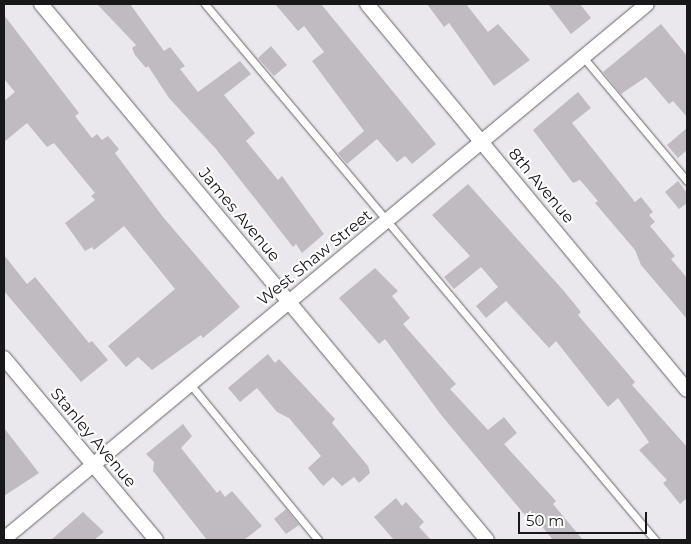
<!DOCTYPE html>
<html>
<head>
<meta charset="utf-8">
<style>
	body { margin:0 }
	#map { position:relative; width:691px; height:544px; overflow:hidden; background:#ebe8ed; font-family:Montserrat,sans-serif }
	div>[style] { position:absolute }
	.building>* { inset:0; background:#bfbbc0 }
	.roads { filter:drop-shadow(0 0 1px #676468) drop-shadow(0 0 1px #676468) }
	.lane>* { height:7px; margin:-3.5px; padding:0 3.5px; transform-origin:3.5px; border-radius:3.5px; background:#fff }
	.street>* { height:14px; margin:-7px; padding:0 7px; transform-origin:7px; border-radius:7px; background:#fff }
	span { translate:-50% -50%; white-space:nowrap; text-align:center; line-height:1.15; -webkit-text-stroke:4px #fff; paint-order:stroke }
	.street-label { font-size:16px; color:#181719 }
	.frame { position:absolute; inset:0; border:5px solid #181719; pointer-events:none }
	.scale { position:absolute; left:518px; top:512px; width:129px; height:22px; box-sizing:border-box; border:2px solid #181719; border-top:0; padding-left:6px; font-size:15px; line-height:18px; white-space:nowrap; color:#181719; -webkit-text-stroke:4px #fff; paint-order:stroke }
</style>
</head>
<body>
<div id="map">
	<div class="building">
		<div style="clip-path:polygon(97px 4px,130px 4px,164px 51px,170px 47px,185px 66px,180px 69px,198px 92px,240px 61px,251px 74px,224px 95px,255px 133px,246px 141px,278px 180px,282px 176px,324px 234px,302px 253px,296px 244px,293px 247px,216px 149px,169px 98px,148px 66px,146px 68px,135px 55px,132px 48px,136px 45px)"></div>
		<div style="clip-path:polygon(275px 4px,321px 4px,436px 144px,412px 164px,405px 156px,397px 162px,377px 139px,347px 164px,338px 153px,364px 131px,312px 61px,324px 52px,304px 26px,298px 31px)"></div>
		<div style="clip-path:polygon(427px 4px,466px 4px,488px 32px,498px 24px,530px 60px,494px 86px,449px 23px,444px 27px)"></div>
		<div style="clip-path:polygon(548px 4px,580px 4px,591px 18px,571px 34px)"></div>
		<div style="clip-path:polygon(4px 15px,79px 113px,75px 116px,92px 138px,97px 134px,102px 140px,108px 136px,119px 149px,115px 153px,163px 217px,240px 307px,203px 338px,201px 335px,152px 370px,138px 357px,126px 367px,108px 346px,175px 289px,124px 226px,94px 250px,92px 247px,85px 251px,65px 223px,95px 200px,91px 196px,95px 193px,54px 143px,47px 147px,27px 123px,4px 142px,4px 101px,15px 92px,4px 79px)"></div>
		<div style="clip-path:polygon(661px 24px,687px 56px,687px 117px,673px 101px,669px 104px,646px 77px,621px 94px,603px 72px)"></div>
		<div style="clip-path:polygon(271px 46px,287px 65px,274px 76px,258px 58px)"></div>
		<div style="clip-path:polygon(578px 92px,591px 108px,572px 123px,635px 202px,641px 197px,653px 212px,649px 215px,655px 222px,650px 226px,675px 256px,671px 259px,687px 278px,687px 319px,641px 265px,635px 250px,595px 203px,598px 201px,580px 180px,573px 183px,533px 130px)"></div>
		<div style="clip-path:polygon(687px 128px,687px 150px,678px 158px,667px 145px)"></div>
		<div style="clip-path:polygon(678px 181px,687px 193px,687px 203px,679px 209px,665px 192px)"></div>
		<div style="clip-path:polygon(468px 184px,563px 290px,581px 312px,578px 315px,635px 382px,632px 385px,687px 447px,687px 498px,680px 504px,663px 483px,667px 480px,639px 450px,649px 442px,618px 398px,608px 407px,556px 341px,549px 348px,506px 301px,486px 318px,476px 306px,498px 287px,481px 267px,454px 289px,444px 277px,470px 256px,432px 215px)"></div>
		<div style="clip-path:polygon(4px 255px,27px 284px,35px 277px,89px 343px,92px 341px,108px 360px,81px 382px,4px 291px)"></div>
		<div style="clip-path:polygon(375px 268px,398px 291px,392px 296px,410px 318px,403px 324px,456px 384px,450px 389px,488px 430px,504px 417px,517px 433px,504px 444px,556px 501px,553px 504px,583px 540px,553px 540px,535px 518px,530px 521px,442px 416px,385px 339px,379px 344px,339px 298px)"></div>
		<div style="clip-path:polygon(268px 354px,275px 363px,279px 359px,335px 419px,332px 423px,368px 466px,370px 473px,359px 483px,354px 477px,342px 486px,333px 477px,323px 486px,308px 468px,321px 456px,289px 418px,277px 412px,257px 388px,240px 402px,228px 388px)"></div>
		<div style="clip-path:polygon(183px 424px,192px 436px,181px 448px,217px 493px,220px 490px,225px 497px,232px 491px,262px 526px,244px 540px,207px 540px,153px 471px,154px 462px,146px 454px)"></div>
		<div style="clip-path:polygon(4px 428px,39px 473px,4px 496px)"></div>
		<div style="clip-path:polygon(396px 498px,402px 506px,406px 502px,424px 522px,419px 527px,431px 540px,394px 540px,374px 517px)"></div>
		<div style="clip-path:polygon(286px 509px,299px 525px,286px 534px,274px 519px)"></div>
		<div style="clip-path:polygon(83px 512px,104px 532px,94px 540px,51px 540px)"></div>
	</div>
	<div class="roads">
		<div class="lane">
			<div style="left:205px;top:4px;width:700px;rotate:49.98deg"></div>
			<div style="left:583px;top:57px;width:162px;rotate:50deg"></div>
			<div style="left:190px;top:384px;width:202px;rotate:50.6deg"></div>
		</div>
		<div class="street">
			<div style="left:41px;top:4px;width:697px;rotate:50.24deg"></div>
			<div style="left:367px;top:4px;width:501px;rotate:50.34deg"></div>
			<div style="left:4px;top:358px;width:237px;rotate:50.1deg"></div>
			<div style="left:4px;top:539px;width:836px;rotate:-39.76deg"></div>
		</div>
	</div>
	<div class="street-label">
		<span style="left:541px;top:186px;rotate:50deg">8th Avenue</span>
		<span style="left:239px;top:215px;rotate:50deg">James Avenue</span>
		<span style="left:315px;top:258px;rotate:-39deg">West Shaw Street</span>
		<span style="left:93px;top:438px;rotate:50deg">Stanley Avenue</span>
	</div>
	<div class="frame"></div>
	<div class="scale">50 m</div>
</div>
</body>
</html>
